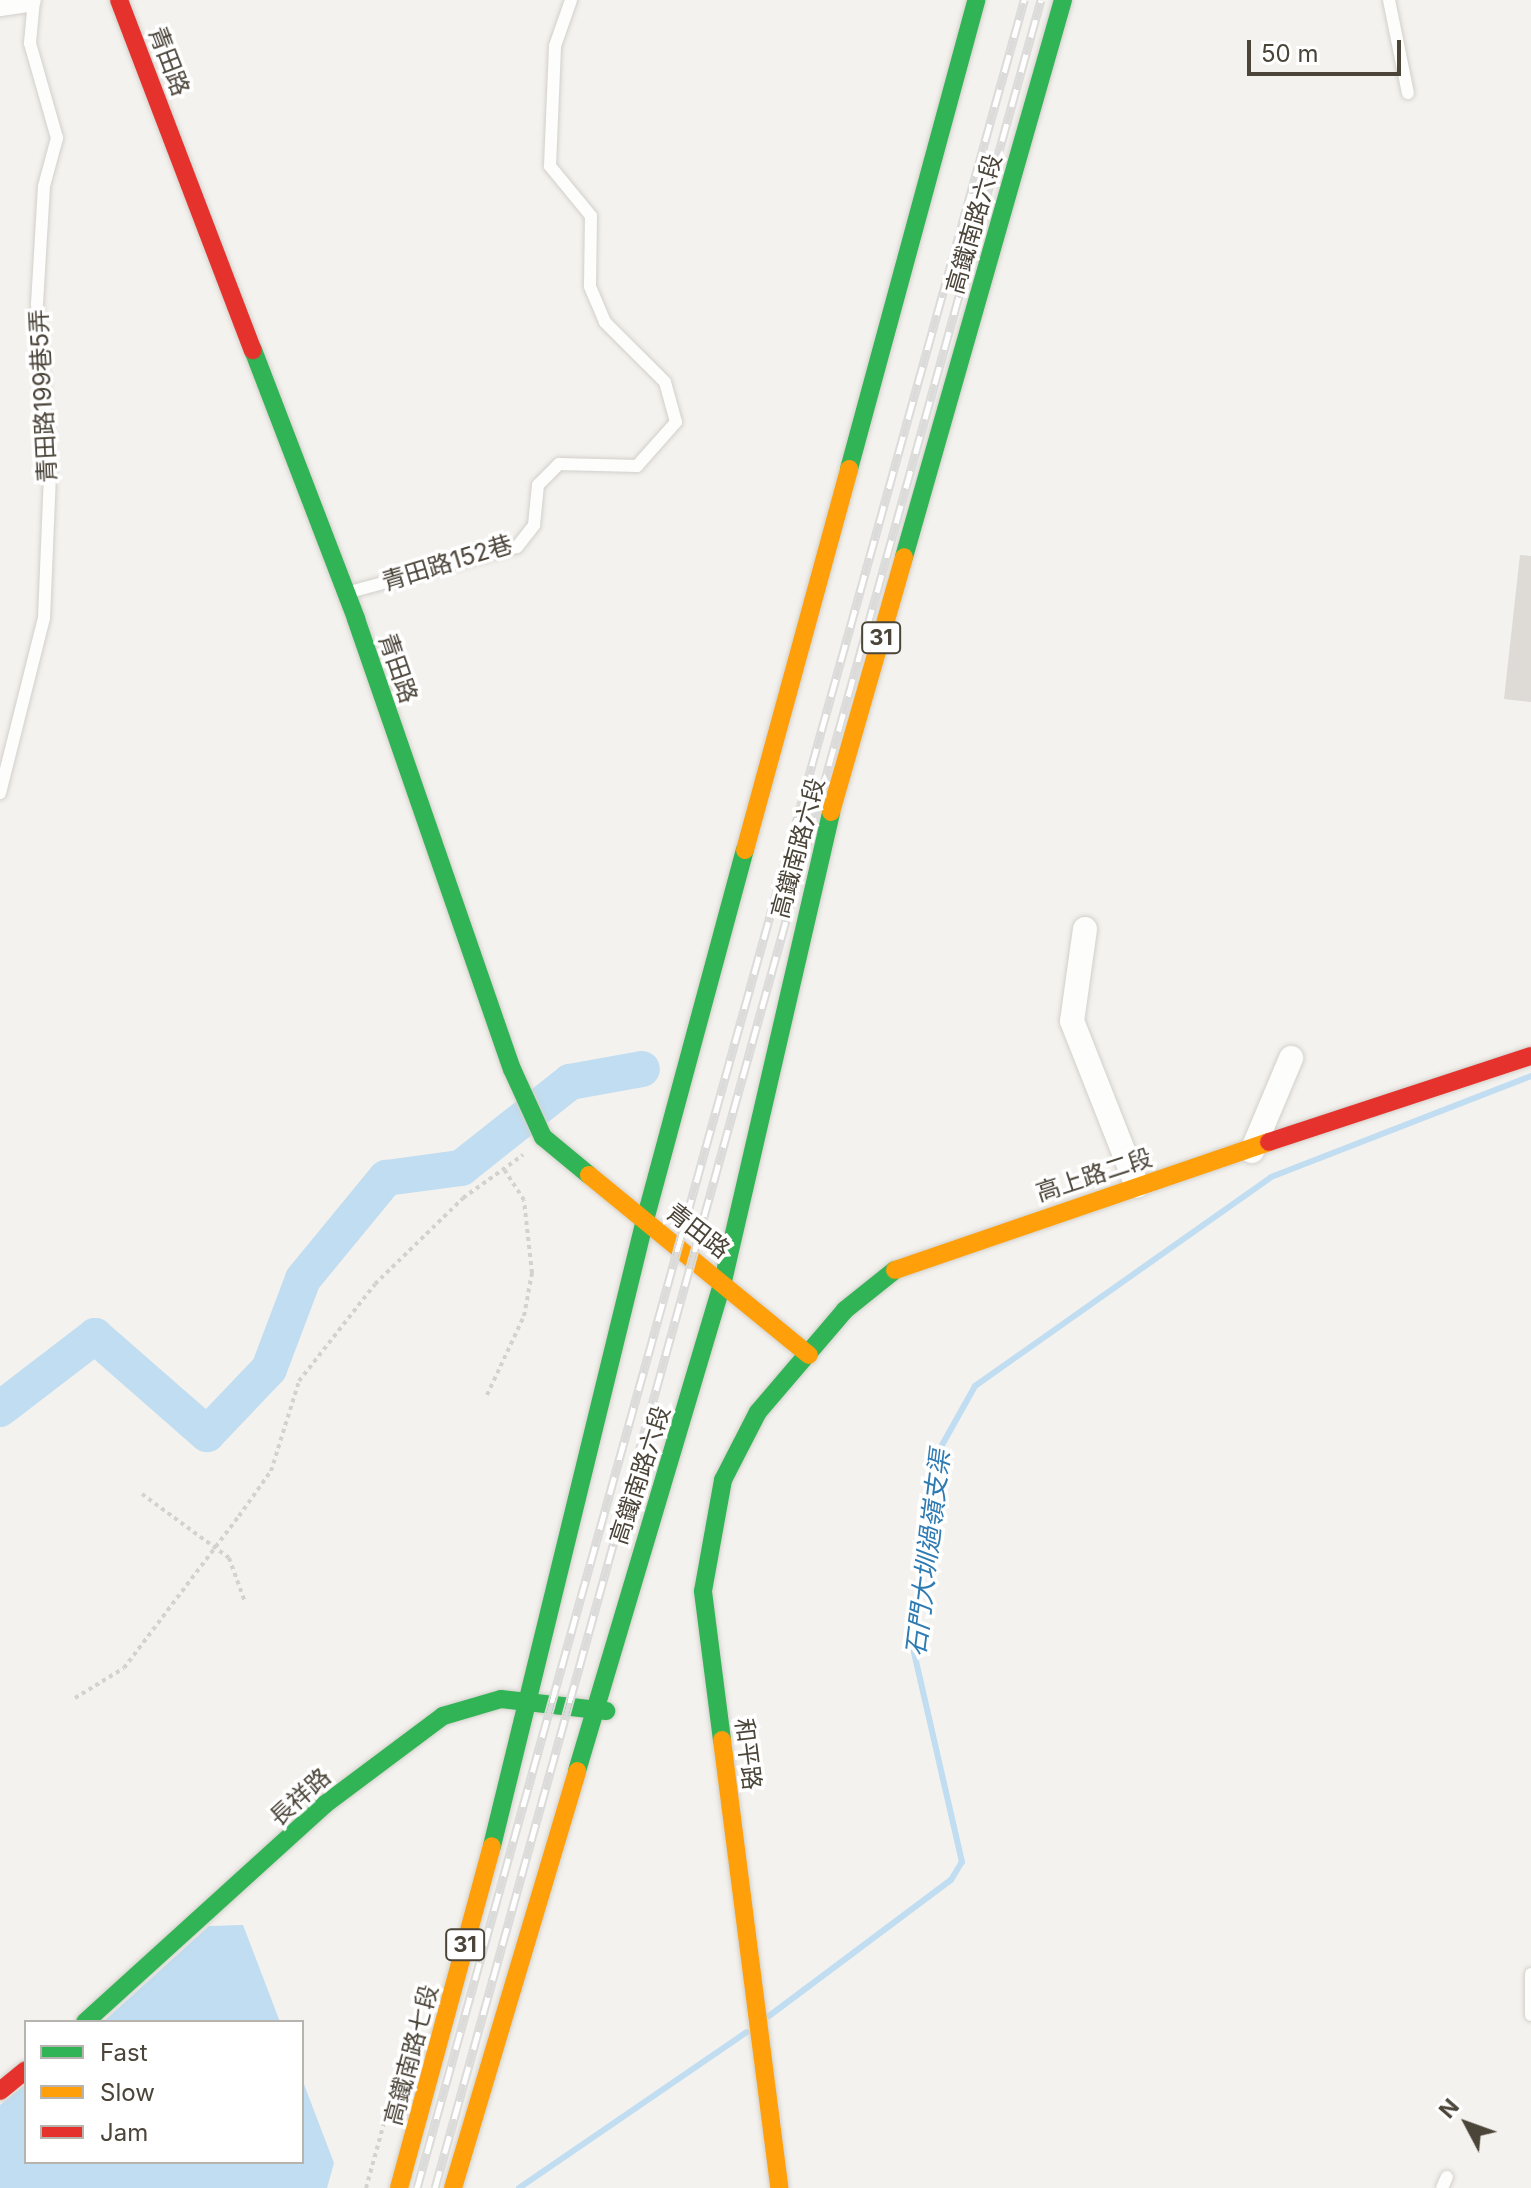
<!DOCTYPE html>
<html>
<head>
<meta charset="utf-8">
<style>
	body { margin:0 }
	#map { position:relative; width:1531px; height:2188px; overflow:hidden; background:#f4f2ee; font-family:Inter,"Noto Sans TC",sans-serif }
	div>[style] { position:absolute }
	.water>* { inset:0; background:#c0ddf1 }
	.stream>* { height:6px; margin:-3px; padding:0 3px; transform-origin:3px; border-radius:3px; background:#c0ddf1 }
	.river>* { height:36px; margin:-18px; padding:0 18px; transform-origin:18px; border-radius:18px; background:#c0ddf1 }
	.building>* { inset:0; background:#dedbd6 }
	.path>* { height:4px; margin-top:-2px; transform-origin:0; background:repeating-linear-gradient(90deg,#d3d2cc 0 4px,transparent 0 8px) }
	.roads { filter:drop-shadow(0 0 2px #d2d0cb) drop-shadow(0 0 2px #d2d0cb) }
	.lane>* { height:12px; margin:-6px; padding:0 6px; transform-origin:6px; border-radius:6px; background:#fdfdfc }
	.street>* { height:24px; margin:-12px; padding:0 12px; transform-origin:12px; border-radius:12px; background:#fdfdfc }
	.fast>* { height:18px; margin:-9px; padding:0 9px; transform-origin:9px; border-radius:9px; background:#30b455 }
	.slow>* { height:18px; margin:-9px; padding:0 9px; transform-origin:9px; border-radius:9px; background:#ff9f0a }
	.jam>* { height:18px; margin:-9px; padding:0 9px; transform-origin:9px; border-radius:9px; background:#e5322d }
	.rail>* { height:9px; margin-top:-4.5px; transform-origin:0; background:repeating-linear-gradient(90deg,#fff 0 18px,#dbdbda 0 36px); box-sizing:border-box; border-block:2px solid #dbdbda }
	span { translate:-50% -50%; white-space:nowrap; text-align:center; line-height:1.15; -webkit-text-stroke:7px #fff; paint-order:stroke }
	.shield-label span { padding:2px 6px; background:#fff; border:2px solid; border-radius:6px; -webkit-text-stroke-width:0 }
	.shield-label { font-size:22px; color:#4b4439; font-weight:700 }
	.street-label { font-size:24px; color:#4b4439 }
	.water-label { font-size:26px; color:#2e7ab2; font-style:italic }
	.legend { position:absolute; left:24px; top:2020px; width:280px; height:144px; box-sizing:border-box; background:#fff; border:2px solid #b7b4b0; margin:0; padding:10px 14px; list-style:none; font-size:24px; color:#4b4439 }
	.legend li { display:flex; align-items:center; gap:16px; height:40px }
	.legend b { width:40px; border:2px solid #b7b4b0 }
	.north { position:absolute; left:1427px; top:2084px; width:80px; height:80px; -webkit-text-stroke:6px #fff; paint-order:stroke; rotate:311deg; font-size:22px; font-weight:700; line-height:32px; text-align:center; color:#4b4439 }
	.north::after { content:''; display:block; margin:auto; width:28px; height:36px; background:#4b4439; clip-path:polygon(50% 0,100% 100%,50% 72%,0 100%) }
	.scale { position:absolute; left:1247px; top:40px; width:154px; height:36px; box-sizing:border-box; border:4px solid #4b4439; border-top:0; padding-left:10px; font-size:24px; line-height:28px; white-space:nowrap; color:#4b4439; -webkit-text-stroke:6px #fff; paint-order:stroke }
</style>
</head>
<body>
<div id="map">
	<div class="water">
		<div style="clip-path:polygon(243px 1925px,280px 2022px,103px 2022px,209px 1926px)"></div>
		<div style="clip-path:polygon(302px 2079px,334px 2163px,327px 2188px,0 2188px,0 2105px,26px 2084px,26px 2162px,302px 2162px)"></div>
	</div>
	<div class="stream">
		<div style="left:769px;top:2016px;width:227px;rotate:-36.8deg"></div>
		<div style="left:951px;top:1880px;width:21px;rotate:-59deg"></div>
		<div style="left:962px;top:1862px;width:225px;rotate:-102.9deg"></div>
		<div style="left:912px;top:1643px;width:191px;rotate:-82.5deg"></div>
		<div style="left:937px;top:1454px;width:78px;rotate:-60.8deg"></div>
		<div style="left:975px;top:1386px;width:362px;rotate:-35.2deg"></div>
		<div style="left:1271px;top:1177px;width:279px;rotate:-21.2deg"></div>
		<div style="left:519px;top:2188px;width:276px;rotate:-34.4deg"></div>
	</div>
	<div class="river">
		<div style="left:0;top:1409px;width:120px;rotate:-37.5deg"></div>
		<div style="left:95px;top:1336px;width:149px;rotate:41.2deg"></div>
		<div style="left:207px;top:1434px;width:90px;rotate:-46.4deg"></div>
		<div style="left:269px;top:1369px;width:96px;rotate:-69.3deg"></div>
		<div style="left:303px;top:1279px;width:131px;rotate:-50.6deg"></div>
		<div style="left:386px;top:1178px;width:76px;rotate:-7.6deg"></div>
		<div style="left:461px;top:1168px;width:139px;rotate:-38.3deg"></div>
		<div style="left:570px;top:1082px;width:73px;rotate:-10.2deg"></div>
	</div>
	<div class="building">
		<div style="clip-path:polygon(1520px 555px,1531px 556px,1531px 702px,1504px 699px)"></div>
	</div>
	<div class="path">
		<div style="left:487px;top:1395px;width:87px;rotate:-64.9deg"></div>
		<div style="left:524px;top:1316px;width:44px;rotate:-79.5deg"></div>
		<div style="left:532px;top:1273px;width:73px;rotate:-96.3deg"></div>
		<div style="left:524px;top:1200px;width:35px;rotate:-123deg"></div>
		<div style="left:142px;top:1494px;width:108px;rotate:36.3deg"></div>
		<div style="left:229px;top:1558px;width:47px;rotate:70deg"></div>
		<div style="left:75px;top:1698px;width:57px;rotate:-31.5deg"></div>
		<div style="left:124px;top:1668px;width:191px;rotate:-52.9deg"></div>
		<div style="left:239px;top:1516px;width:55px;rotate:-54.6deg"></div>
		<div style="left:271px;top:1471px;width:94px;rotate:-72.7deg"></div>
		<div style="left:299px;top:1381px;width:123px;rotate:-51.9deg"></div>
		<div style="left:375px;top:1284px;width:123px;rotate:-44.3deg"></div>
		<div style="left:463px;top:1198px;width:74px;rotate:-35.6deg"></div>
		<div style="left:366px;top:2188px;width:86px;rotate:-74.5deg"></div>
	</div>
	<div class="roads">
		<div class="lane">
			<div style="left:1389px;top:0;width:95px;rotate:78.5deg"></div>
			<div style="left:346px;top:593px;width:177px;rotate:-15.1deg"></div>
			<div style="left:517px;top:547px;width:28px;rotate:-52deg"></div>
			<div style="left:534px;top:525px;width:40px;rotate:-84.3deg"></div>
			<div style="left:538px;top:485px;width:30px;rotate:-45deg"></div>
			<div style="left:559px;top:464px;width:78px;rotate:1.5deg"></div>
			<div style="left:637px;top:466px;width:59px;rotate:-48.4deg"></div>
			<div style="left:676px;top:422px;width:41px;rotate:-105.4deg"></div>
			<div style="left:665px;top:382px;width:85px;rotate:-135deg"></div>
			<div style="left:605px;top:322px;width:39px;rotate:-113deg"></div>
			<div style="left:590px;top:286px;width:70px;rotate:-89.2deg"></div>
			<div style="left:591px;top:216px;width:65px;rotate:-129.4deg"></div>
			<div style="left:550px;top:166px;width:120px;rotate:-87.6deg"></div>
			<div style="left:555px;top:46px;width:49px;rotate:-70.8deg"></div>
			<div style="left:0;top:793px;width:180px;rotate:-75.9deg"></div>
			<div style="left:44px;top:618px;width:141px;rotate:-87.6deg"></div>
			<div style="left:50px;top:477px;width:173px;rotate:-94.3deg"></div>
			<div style="left:37px;top:304px;width:118px;rotate:-86.6deg"></div>
			<div style="left:44px;top:186px;width:50px;rotate:-74.8deg"></div>
			<div style="left:57px;top:138px;width:99px;rotate:-105.9deg"></div>
			<div style="left:30px;top:43px;width:43px;rotate:-84.7deg"></div>
			<div style="left:1531px;top:1974px;width:41px;rotate:90deg"></div>
			<div style="left:1442px;top:2188px;width:12px;rotate:-66deg"></div>
		</div>
		<div class="street">
			<div style="left:0;top:4px;width:29px;rotate:-8deg"></div>
			<div style="left:1085px;top:929px;width:93px;rotate:98deg"></div>
			<div style="left:1072px;top:1021px;width:177px;rotate:68.5deg"></div>
			<div style="left:1252px;top:1151px;width:101px;rotate:-67.2deg"></div>
		</div>
		<div class="fast">
			<div style="left:253px;top:350px;width:288px;rotate:69deg"></div>
			<div style="left:356px;top:619px;width:476px;rotate:70.9deg"></div>
			<div style="left:512px;top:1069px;width:75px;rotate:65.5deg"></div>
			<div style="left:543px;top:1137px;width:60px;rotate:39.6deg"></div>
			<div style="left:849px;top:469px;width:486px;rotate:-74.8deg"></div>
			<div style="left:904px;top:557px;width:579px;rotate:-74.07deg"></div>
			<div style="left:722px;top:1740px;width:150px;rotate:-97.3deg"></div>
			<div style="left:703px;top:1591px;width:113px;rotate:-79.8deg"></div>
			<div style="left:723px;top:1480px;width:76px;rotate:-62.8deg"></div>
			<div style="left:758px;top:1412px;width:134px;rotate:-49.5deg"></div>
			<div style="left:845px;top:1310px;width:64px;rotate:-38.7deg"></div>
			<div style="left:577px;top:1771px;width:511px;rotate:-73.41deg"></div>
			<div style="left:723px;top:1281px;width:481px;rotate:-77deg"></div>
			<div style="left:492px;top:1846px;width:644px;rotate:-76.27deg"></div>
			<div style="left:645px;top:1220px;width:383px;rotate:-74.9deg"></div>
			<div style="left:85px;top:2022px;width:323px;rotate:-42.2deg"></div>
			<div style="left:324px;top:1805px;width:149px;rotate:-36.8deg"></div>
			<div style="left:443px;top:1716px;width:60px;rotate:-16.3deg"></div>
			<div style="left:501px;top:1699px;width:106px;rotate:6.5deg"></div>
		</div>
		<div class="slow">
			<div style="left:831px;top:812px;width:265px;rotate:-74deg"></div>
			<div style="left:745px;top:850px;width:395px;rotate:-74.7deg"></div>
			<div style="left:589px;top:1175px;width:284px;rotate:39.3deg"></div>
			<div style="left:895px;top:1270px;width:395px;rotate:-18.9deg"></div>
			<div style="left:722px;top:1740px;width:452px;rotate:82.7deg"></div>
			<div style="left:399px;top:2188px;width:354px;rotate:-74.8deg"></div>
			<div style="left:453px;top:2188px;width:435px;rotate:-73.4deg"></div>
		</div>
		<div class="jam">
			<div style="left:119px;top:0;width:375px;rotate:69.1deg"></div>
			<div style="left:1269px;top:1142px;width:276px;rotate:-18.2deg"></div>
			<div style="left:0;top:2091px;width:33px;rotate:-39deg"></div>
		</div>
	</div>
	<div class="rail">
		<div style="left:417px;top:2188px;width:2271px;rotate:-74.49deg"></div>
		<div style="left:435px;top:2188px;width:2270px;rotate:-74.52deg"></div>
	</div>
	<div class="shield-label">
		<span style="left:881px;top:638px">31</span>
		<span style="left:465px;top:1945px">31</span>
	</div>
	<div class="street-label">
		<span style="left:169px;top:61px;rotate:69deg">青田路</span>
		<span style="left:974px;top:224px;rotate:-74deg">高鐵南路六段</span>
		<span style="left:43px;top:396px;rotate:-93deg">青田路199巷5弄</span>
		<span style="left:447px;top:563px;rotate:-17deg">青田路152巷</span>
		<span style="left:398px;top:668px;rotate:71deg">青田路</span>
		<span style="left:798px;top:848px;rotate:-75deg">高鐵南路六段</span>
		<span style="left:1094px;top:1175px;rotate:-18deg">高上路二段</span>
		<span style="left:698px;top:1231px;rotate:38deg">青田路</span>
		<span style="left:640px;top:1475px;rotate:-72deg">高鐵南路六段</span>
		<span style="left:748px;top:1754px;rotate:83deg">和平路</span>
		<span style="left:300px;top:1797px;rotate:-42deg">長祥路</span>
		<span style="left:411px;top:2055px;rotate:-75deg">高鐵南路七段</span>
	</div>
	<div class="water-label">
		<span style="left:928px;top:1553px;rotate:-83deg">石門大圳過嶺支渠</span>
	</div>
	<ul class="legend">
	<li><b style="height:10px;background:#30b455"></b>Fast</li>
	<li><b style="height:10px;background:#ff9f0a"></b>Slow</li>
	<li><b style="height:10px;background:#e5322d"></b>Jam</li>
	</ul>
	<div class="north">N</div>
	<div class="scale">50 m</div>
</div>
</body>
</html>
